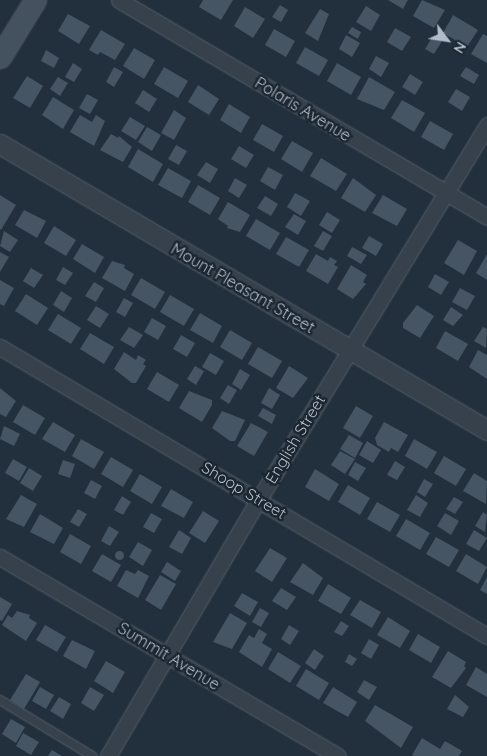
<!DOCTYPE html>
<html>
<head>
<meta charset="utf-8">
<style>
	body { margin:0 }
	#map { position:relative; width:487px; height:756px; overflow:hidden; background:#222f3c; font-family:Quicksand,sans-serif }
	div>[style] { position:absolute }
	.building>* { inset:0; background:#465563 }
	.round { border-radius:50% }
	.roads { filter:drop-shadow(0 0 1px #545f6a) drop-shadow(0 0 1px #545f6a) }
	.service>* { height:8px; margin:-4px; padding:0 4px; transform-origin:4px; border-radius:4px; background:#36414c }
	.minor>* { height:15px; margin:-7.5px; padding:0 7.5px; transform-origin:7.5px; border-radius:7.5px; background:#36414c }
	.tertiary>* { height:19px; margin:-9.5px; padding:0 9.5px; transform-origin:9.5px; border-radius:9.5px; background:#36414c }
	.secondary>* { height:21px; margin:-10.5px; padding:0 10.5px; transform-origin:10.5px; border-radius:10.5px; background:#44515f }
	span { translate:-50% -50%; white-space:nowrap; text-align:center; line-height:1.15; -webkit-text-stroke:5px #1b2631; paint-order:stroke }
	.street-label { font-size:16px; color:#b1bcc8 }
	.north { position:absolute; left:422px; top:15px; width:50px; height:50px; -webkit-text-stroke:4px #1b2631; paint-order:stroke; rotate:121deg; font-size:14px; font-weight:700; line-height:20px; text-align:center; color:#b1bcc8 }
	.north::after { content:''; display:block; margin:auto; width:18px; height:22px; background:#b1bcc8; clip-path:polygon(50% 0,100% 100%,50% 72%,0 100%) }
</style>
</head>
<body>
<div id="map">
	<div class="building">
		<div style="clip-path:polygon(203px 0,233px 0,221px 20px,199px 7px)"></div>
		<div style="clip-path:polygon(388px 0,408px 0,403px 9px)"></div>
		<div style="clip-path:polygon(422px 0,445px 10px,434px 28px,413px 16px)"></div>
		<div style="clip-path:polygon(280px 5px,288px 10px,281px 22px,272px 17px)"></div>
		<div style="clip-path:polygon(366px 6px,380px 15px,371px 31px,356px 22px)"></div>
		<div style="clip-path:polygon(245px 7px,265px 19px,253px 38px,234px 26px)"></div>
		<div style="clip-path:polygon(320px 9px,329px 14px,318px 41px,305px 33px)"></div>
		<div style="clip-path:polygon(68px 14px,90px 26px,79px 44px,58px 31px)"></div>
		<div style="clip-path:polygon(453px 15px,478px 30px,467px 47px,443px 33px)"></div>
		<div style="clip-path:polygon(352px 27px,361px 32px,358px 39px,348px 33px)"></div>
		<div style="clip-path:polygon(395px 28px,411px 37px,402px 51px,387px 42px)"></div>
		<div style="clip-path:polygon(274px 29px,295px 41px,286px 57px,265px 45px)"></div>
		<div style="clip-path:polygon(101px 30px,125px 44px,115px 60px,100px 52px,98px 55px,89px 50px)"></div>
		<div style="clip-path:polygon(483px 34px,487px 36px,487px 63px,471px 54px)"></div>
		<div style="clip-path:polygon(346px 35px,360px 43px,352px 57px,339px 49px)"></div>
		<div style="clip-path:polygon(433px 36px,442px 41px,434px 54px,425px 49px)"></div>
		<div style="clip-path:polygon(305px 47px,328px 60px,319px 76px,296px 63px)"></div>
		<div style="clip-path:polygon(134px 48px,155px 60px,144px 79px,123px 66px)"></div>
		<div style="clip-path:polygon(46px 50px,59px 58px,54px 68px,41px 61px)"></div>
		<div style="clip-path:polygon(376px 56px,389px 63px,381px 77px,369px 69px)"></div>
		<div style="clip-path:polygon(73px 63px,82px 69px,74px 82px,65px 77px)"></div>
		<div style="clip-path:polygon(337px 63px,361px 77px,351px 95px,327px 81px)"></div>
		<div style="clip-path:polygon(114px 67px,123px 72px,114px 87px,106px 82px)"></div>
		<div style="clip-path:polygon(164px 67px,188px 81px,178px 98px,154px 84px)"></div>
		<div style="clip-path:polygon(466px 67px,479px 75px,474px 84px,460px 76px)"></div>
		<div style="clip-path:polygon(410px 74px,423px 82px,415px 95px,402px 87px)"></div>
		<div style="clip-path:polygon(27px 76px,43px 86px,30px 108px,13px 98px)"></div>
		<div style="clip-path:polygon(58px 77px,68px 83px,60px 96px,50px 89px)"></div>
		<div style="clip-path:polygon(369px 77px,395px 92px,384px 110px,357px 99px)"></div>
		<div style="clip-path:polygon(198px 85px,219px 99px,209px 115px,188px 102px)"></div>
		<div style="clip-path:polygon(456px 89px,470px 97px,462px 111px,448px 102px)"></div>
		<div style="clip-path:polygon(143px 90px,157px 99px,149px 112px,135px 103px)"></div>
		<div style="clip-path:polygon(87px 94px,98px 100px,90px 114px,79px 108px)"></div>
		<div style="clip-path:polygon(53px 97px,74px 110px,63px 129px,42px 115px)"></div>
		<div style="clip-path:polygon(402px 100px,425px 113px,414px 132px,391px 118px)"></div>
		<div style="clip-path:polygon(229px 104px,250px 117px,241px 133px,220px 120px)"></div>
		<div style="clip-path:polygon(174px 110px,186px 118px,174px 140px,161px 133px)"></div>
		<div style="clip-path:polygon(80px 115px,92px 122px,96px 115px,105px 121px,94px 146px,70px 132px)"></div>
		<div style="clip-path:polygon(130px 117px,145px 126px,136px 140px,121px 131px)"></div>
		<div style="clip-path:polygon(430px 121px,453px 134px,444px 150px,421px 137px)"></div>
		<div style="clip-path:polygon(262px 124px,283px 136px,274px 152px,253px 140px)"></div>
		<div style="clip-path:polygon(147px 127px,161px 135px,152px 151px,138px 142px)"></div>
		<div style="clip-path:polygon(111px 134px,118px 138px,119px 136px,132px 147px,123px 162px,100px 150px)"></div>
		<div style="clip-path:polygon(292px 141px,313px 153px,302px 172px,281px 159px)"></div>
		<div style="clip-path:polygon(176px 145px,187px 151px,179px 165px,168px 159px)"></div>
		<div style="clip-path:polygon(239px 146px,254px 155px,246px 168px,231px 159px)"></div>
		<div style="clip-path:polygon(138px 149px,163px 164px,153px 182px,128px 167px)"></div>
		<div style="clip-path:polygon(321px 158px,347px 174px,336px 191px,310px 176px)"></div>
		<div style="clip-path:polygon(206px 162px,218px 169px,210px 183px,197px 175px)"></div>
		<div style="clip-path:polygon(268px 167px,283px 175px,275px 190px,260px 181px)"></div>
		<div style="clip-path:polygon(168px 168px,191px 181px,182px 198px,158px 185px)"></div>
		<div style="clip-path:polygon(235px 178px,247px 185px,239px 198px,228px 191px)"></div>
		<div style="clip-path:polygon(353px 178px,376px 195px,365px 212px,341px 198px)"></div>
		<div style="clip-path:polygon(198px 185px,220px 198px,210px 215px,188px 202px)"></div>
		<div style="clip-path:polygon(295px 193px,310px 201px,301px 216px,287px 207px)"></div>
		<div style="clip-path:polygon(0 195px,16px 205px,1px 230px,0 229px)"></div>
		<div style="clip-path:polygon(383px 195px,407px 209px,397px 226px,372px 213px)"></div>
		<div style="clip-path:polygon(265px 196px,278px 204px,271px 216px,257px 208px)"></div>
		<div style="clip-path:polygon(228px 202px,250px 215px,240px 232px,227px 228px,228px 226px,218px 219px)"></div>
		<div style="clip-path:polygon(24px 210px,46px 221px,37px 238px,15px 225px)"></div>
		<div style="clip-path:polygon(327px 212px,340px 220px,332px 233px,319px 225px)"></div>
		<div style="clip-path:polygon(294px 214px,306px 221px,298px 235px,285px 227px)"></div>
		<div style="clip-path:polygon(256px 219px,280px 233px,270px 250px,246px 236px)"></div>
		<div style="clip-path:polygon(54px 226px,76px 240px,66px 256px,44px 243px)"></div>
		<div style="clip-path:polygon(4px 231px,18px 240px,10px 252px,0 246px)"></div>
		<div style="clip-path:polygon(323px 231px,332px 236px,323px 251px,314px 246px)"></div>
		<div style="clip-path:polygon(369px 236px,383px 244px,376px 256px,362px 248px)"></div>
		<div style="clip-path:polygon(286px 237px,309px 250px,299px 267px,276px 254px)"></div>
		<div style="clip-path:polygon(458px 240px,477px 251px,464px 275px,444px 263px)"></div>
		<div style="clip-path:polygon(82px 244px,104px 257px,95px 273px,73px 259px)"></div>
		<div style="clip-path:polygon(352px 247px,367px 255px,361px 264px,347px 256px)"></div>
		<div style="clip-path:polygon(0 252px,9px 257px,0 272px)"></div>
		<div style="clip-path:polygon(316px 254px,328px 261px,330px 257px,337px 261px,334px 265px,338px 267px,328px 284px,306px 271px)"></div>
		<div style="clip-path:polygon(487px 254px,487px 280px,476px 273px)"></div>
		<div style="clip-path:polygon(112px 261px,125px 265px,124px 268px,134px 274px,125px 291px,102px 278px)"></div>
		<div style="clip-path:polygon(351px 265px,367px 275px,363px 282px,366px 284px,353px 299px,337px 289px)"></div>
		<div style="clip-path:polygon(63px 267px,73px 273px,65px 285px,56px 280px)"></div>
		<div style="clip-path:polygon(31px 268px,43px 275px,34px 288px,23px 281px)"></div>
		<div style="clip-path:polygon(435px 274px,449px 282px,441px 295px,428px 287px)"></div>
		<div style="clip-path:polygon(141px 278px,165px 292px,155px 309px,131px 295px)"></div>
		<div style="clip-path:polygon(0 280px,14px 288px,4px 306px,0 304px)"></div>
		<div style="clip-path:polygon(94px 282px,104px 288px,96px 302px,85px 296px)"></div>
		<div style="clip-path:polygon(460px 288px,475px 296px,467px 310px,452px 302px)"></div>
		<div style="clip-path:polygon(61px 291px,72px 298px,64px 312px,53px 305px)"></div>
		<div style="clip-path:polygon(26px 294px,48px 308px,37px 325px,15px 311px)"></div>
		<div style="clip-path:polygon(170px 295px,194px 309px,184px 326px,160px 312px)"></div>
		<div style="clip-path:polygon(124px 298px,133px 303px,125px 317px,116px 312px)"></div>
		<div style="clip-path:polygon(417px 305px,434px 316px,420px 338px,403px 328px,403px 323px)"></div>
		<div style="clip-path:polygon(96px 306px,109px 314px,100px 328px,87px 320px)"></div>
		<div style="clip-path:polygon(451px 307px,463px 315px,453px 326px,443px 320px)"></div>
		<div style="clip-path:polygon(200px 313px,222px 326px,213px 343px,190px 330px)"></div>
		<div style="clip-path:polygon(58px 314px,81px 328px,71px 344px,48px 330px)"></div>
		<div style="clip-path:polygon(152px 318px,166px 326px,158px 340px,144px 332px)"></div>
		<div style="clip-path:polygon(129px 327px,143px 335px,134px 348px,120px 340px)"></div>
		<div style="clip-path:polygon(483px 327px,487px 329px,486px 348px,474px 341px)"></div>
		<div style="clip-path:polygon(230px 330px,252px 343px,242px 360px,220px 347px)"></div>
		<div style="clip-path:polygon(445px 331px,468px 344px,458px 361px,436px 348px)"></div>
		<div style="clip-path:polygon(90px 333px,114px 347px,104px 364px,80px 349px)"></div>
		<div style="clip-path:polygon(181px 335px,195px 343px,187px 357px,173px 349px)"></div>
		<div style="clip-path:polygon(258px 347px,282px 361px,272px 378px,248px 364px)"></div>
		<div style="clip-path:polygon(478px 350px,487px 355px,487px 379px,469px 367px)"></div>
		<div style="clip-path:polygon(124px 352px,136px 360px,138px 355px,146px 360px,143px 364px,146px 366px,136px 383px,132px 383px,114px 369px)"></div>
		<div style="clip-path:polygon(210px 353px,224px 361px,216px 375px,202px 367px)"></div>
		<div style="clip-path:polygon(195px 366px,204px 371px,196px 385px,187px 379px)"></div>
		<div style="clip-path:polygon(289px 366px,308px 378px,293px 398px,276px 388px)"></div>
		<div style="clip-path:polygon(240px 369px,250px 375px,241px 390px,232px 384px)"></div>
		<div style="clip-path:polygon(157px 372px,179px 385px,169px 402px,147px 389px)"></div>
		<div style="clip-path:polygon(228px 385px,237px 390px,229px 404px,220px 398px)"></div>
		<div style="clip-path:polygon(0 388px,16px 401px,6px 417px,0 414px)"></div>
		<div style="clip-path:polygon(269px 388px,280px 395px,272px 409px,261px 403px)"></div>
		<div style="clip-path:polygon(189px 391px,212px 400px,212px 405px,202px 422px,179px 408px)"></div>
		<div style="clip-path:polygon(23px 405px,45px 418px,35px 435px,13px 422px)"></div>
		<div style="clip-path:polygon(356px 406px,373px 416px,360px 438px,343px 428px)"></div>
		<div style="clip-path:polygon(263px 408px,276px 415px,272px 424px,258px 416px)"></div>
		<div style="clip-path:polygon(222px 411px,245px 420px,235px 441px,230px 441px,212px 428px)"></div>
		<div style="clip-path:polygon(53px 422px,75px 435px,65px 452px,42px 439px)"></div>
		<div style="clip-path:polygon(384px 422px,408px 435px,398px 452px,391px 448px,389px 452px,377px 445px,375px 438px)"></div>
		<div style="clip-path:polygon(251px 423px,268px 432px,254px 456px,237px 446px)"></div>
		<div style="clip-path:polygon(4px 426px,20px 434px,14px 446px,0 439px)"></div>
		<div style="clip-path:polygon(349px 435px,363px 443px,355px 458px,340px 449px)"></div>
		<div style="clip-path:polygon(81px 439px,104px 452px,94px 469px,72px 456px)"></div>
		<div style="clip-path:polygon(414px 439px,437px 452px,427px 469px,405px 456px)"></div>
		<div style="clip-path:polygon(367px 441px,381px 450px,373px 463px,359px 455px)"></div>
		<div style="clip-path:polygon(340px 451px,355px 459px,345px 474px,331px 465px)"></div>
		<div style="clip-path:polygon(444px 456px,466px 469px,456px 486px,434px 473px)"></div>
		<div style="clip-path:polygon(111px 457px,133px 470px,123px 487px,101px 474px)"></div>
		<div style="clip-path:polygon(13px 459px,27px 467px,19px 481px,5px 473px)"></div>
		<div style="clip-path:polygon(63px 460px,75px 464px,70px 478px,58px 474px)"></div>
		<div style="clip-path:polygon(395px 461px,405px 467px,397px 480px,387px 475px)"></div>
		<div style="clip-path:polygon(355px 462px,366px 468px,358px 481px,348px 475px)"></div>
		<div style="clip-path:polygon(29px 468px,42px 476px,33px 491px,20px 483px)"></div>
		<div style="clip-path:polygon(315px 469px,339px 484px,329px 501px,305px 487px)"></div>
		<div style="clip-path:polygon(474px 473px,487px 481px,486px 504px,463px 491px)"></div>
		<div style="clip-path:polygon(140px 474px,162px 487px,152px 504px,130px 491px)"></div>
		<div style="clip-path:polygon(424px 479px,433px 484px,425px 497px,417px 492px)"></div>
		<div style="clip-path:polygon(91px 480px,102px 486px,95px 499px,84px 493px)"></div>
		<div style="clip-path:polygon(348px 485px,370px 498px,360px 515px,338px 502px)"></div>
		<div style="clip-path:polygon(171px 489px,193px 502px,184px 518px,161px 506px)"></div>
		<div style="clip-path:polygon(21px 495px,37px 504px,24px 527px,6px 519px)"></div>
		<div style="clip-path:polygon(416px 495px,428px 503px,420px 517px,407px 510px)"></div>
		<div style="clip-path:polygon(122px 496px,131px 502px,123px 515px,114px 510px)"></div>
		<div style="clip-path:polygon(454px 497px,463px 502px,455px 514px,446px 509px)"></div>
		<div style="clip-path:polygon(377px 502px,400px 515px,390px 532px,367px 519px)"></div>
		<div style="clip-path:polygon(78px 509px,87px 514px,79px 527px,70px 522px)"></div>
		<div style="clip-path:polygon(203px 511px,219px 521px,205px 543px,189px 533px)"></div>
		<div style="clip-path:polygon(483px 512px,487px 515px,485px 532px,475px 526px)"></div>
		<div style="clip-path:polygon(151px 513px,162px 519px,154px 533px,143px 527px)"></div>
		<div style="clip-path:polygon(445px 513px,459px 521px,451px 535px,437px 526px)"></div>
		<div style="clip-path:polygon(40px 514px,63px 528px,54px 544px,30px 532px)"></div>
		<div style="clip-path:polygon(406px 519px,430px 533px,420px 550px,396px 536px)"></div>
		<div style="clip-path:polygon(109px 526px,119px 532px,110px 546px,101px 541px)"></div>
		<div style="clip-path:polygon(179px 530px,191px 538px,182px 554px,169px 547px)"></div>
		<div style="clip-path:polygon(474px 530px,487px 538px,479px 551px,466px 544px)"></div>
		<div style="clip-path:polygon(70px 534px,91px 546px,81px 564px,60px 552px)"></div>
		<div style="clip-path:polygon(436px 537px,459px 550px,449px 567px,426px 554px)"></div>
		<div style="clip-path:polygon(138px 542px,152px 550px,143px 566px,129px 557px)"></div>
		<div style="clip-path:polygon(270px 548px,287px 558px,272px 582px,255px 571px)"></div>
		<div class="round" style="left:114.5px;top:550.5px;width:9px;height:9px"></div>
		<div style="clip-path:polygon(102px 554px,121px 565px,111px 582px,92px 571px)"></div>
		<div style="clip-path:polygon(466px 554px,487px 567px,478px 584px,456px 571px)"></div>
		<div style="clip-path:polygon(167px 562px,181px 571px,175px 581px,161px 572px)"></div>
		<div style="clip-path:polygon(303px 563px,323px 578px,313px 595px,290px 582px)"></div>
		<div style="clip-path:polygon(126px 570px,135px 574px,138px 570px,149px 576px,138px 598px,117px 586px)"></div>
		<div style="clip-path:polygon(160px 575px,176px 584px,161px 610px,145px 600px)"></div>
		<div style="clip-path:polygon(487px 577px,487px 594px,480px 590px)"></div>
		<div style="clip-path:polygon(328px 584px,351px 598px,341px 614px,318px 601px)"></div>
		<div style="clip-path:polygon(281px 588px,296px 597px,287px 610px,272px 601px)"></div>
		<div style="clip-path:polygon(242px 593px,258px 602px,250px 616px,234px 606px)"></div>
		<div style="clip-path:polygon(0 597px,12px 604px,2px 621px,0 620px)"></div>
		<div style="clip-path:polygon(360px 600px,381px 612px,372px 628px,350px 615px)"></div>
		<div style="clip-path:polygon(260px 608px,269px 613px,261px 627px,252px 622px)"></div>
		<div style="clip-path:polygon(17px 611px,30px 615px,29px 618px,37px 623px,26px 641px,2px 625px,8px 615px,12px 618px)"></div>
		<div style="clip-path:polygon(230px 613px,247px 623px,232px 649px,213px 642px)"></div>
		<div style="clip-path:polygon(388px 617px,410px 631px,400px 648px,377px 635px)"></div>
		<div style="clip-path:polygon(341px 621px,349px 626px,342px 636px,334px 632px)"></div>
		<div style="clip-path:polygon(45px 625px,66px 637px,57px 652px,36px 640px)"></div>
		<div style="clip-path:polygon(289px 625px,299px 631px,290px 645px,281px 639px)"></div>
		<div style="clip-path:polygon(259px 629px,267px 634px,262px 643px,272px 649px,262px 667px,239px 652px,249px 635px,254px 638px)"></div>
		<div style="clip-path:polygon(418px 634px,440px 647px,431px 663px,409px 650px)"></div>
		<div style="clip-path:polygon(369px 639px,379px 645px,371px 659px,361px 653px)"></div>
		<div style="clip-path:polygon(72px 640px,95px 651px,86px 669px,63px 656px)"></div>
		<div style="clip-path:polygon(314px 649px,324px 656px,315px 670px,305px 663px)"></div>
		<div style="clip-path:polygon(448px 651px,466px 662px,464px 666px,466px 668px,451px 688px,432px 677px)"></div>
		<div style="clip-path:polygon(278px 652px,301px 666px,290px 683px,268px 669px)"></div>
		<div style="clip-path:polygon(349px 654px,357px 659px,352px 666px,345px 662px)"></div>
		<div style="clip-path:polygon(106px 661px,125px 672px,113px 693px,94px 681px)"></div>
		<div style="clip-path:polygon(476px 667px,487px 674px,487px 697px,466px 685px)"></div>
		<div style="clip-path:polygon(306px 669px,329px 683px,319px 700px,296px 686px)"></div>
		<div style="clip-path:polygon(26px 674px,40px 682px,24px 709px,10px 700px)"></div>
		<div style="clip-path:polygon(364px 680px,377px 687px,369px 700px,357px 692px)"></div>
		<div style="clip-path:polygon(40px 687px,54px 695px,46px 709px,32px 701px)"></div>
		<div style="clip-path:polygon(90px 687px,104px 695px,94px 711px,81px 703px)"></div>
		<div style="clip-path:polygon(333px 687px,357px 702px,348px 717px,323px 703px)"></div>
		<div style="clip-path:polygon(455px 695px,469px 707px,463px 717px,447px 709px)"></div>
		<div style="clip-path:polygon(59px 697px,71px 704px,63px 719px,50px 711px)"></div>
		<div style="clip-path:polygon(375px 705px,413px 727px,401px 748px,365px 721px)"></div>
		<div style="clip-path:polygon(11px 719px,25px 727px,16px 743px,2px 734px)"></div>
		<div style="clip-path:polygon(23px 733px,39px 742px,31px 755px,16px 746px)"></div>
		<div style="clip-path:polygon(422px 738px,440px 749px,445px 741px,462px 751px,459px 756px,414px 756px,412px 755px)"></div>
		<div style="clip-path:polygon(52px 750px,62px 756px,48px 756px)"></div>
	</div>
	<div class="roads">
		<div class="service">
			<div style="left:0;top:700px;width:108px;rotate:31.3deg"></div>
		</div>
		<div class="minor">
			<div style="left:119px;top:0;width:427px;rotate:30.5deg"></div>
			<div style="left:0;top:347px;width:566px;rotate:30.69deg"></div>
			<div style="left:0;top:557px;width:392px;rotate:30.5deg"></div>
			<div style="left:108px;top:756px;width:298px;rotate:-59.6deg"></div>
			<div style="left:259px;top:499px;width:438px;rotate:-58.6deg"></div>
		</div>
		<div class="tertiary">
			<div style="left:0;top:144px;width:565px;rotate:30.42deg"></div>
		</div>
		<div class="secondary">
			<div style="left:0;top:57px;width:67px;rotate:-58.4deg"></div>
		</div>
	</div>
	<div class="street-label">
		<span style="left:303px;top:109px;rotate:31deg">Polaris Avenue</span>
		<span style="left:243px;top:288px;rotate:30deg">Mount Pleasant Street</span>
		<span style="left:295px;top:439px;rotate:-59deg">English Street</span>
		<span style="left:244px;top:490px;rotate:31deg">Shoop Street</span>
		<span style="left:169px;top:656px;rotate:31deg">Summit Avenue</span>
	</div>
	<div class="north">N</div>
</div>
</body>
</html>
